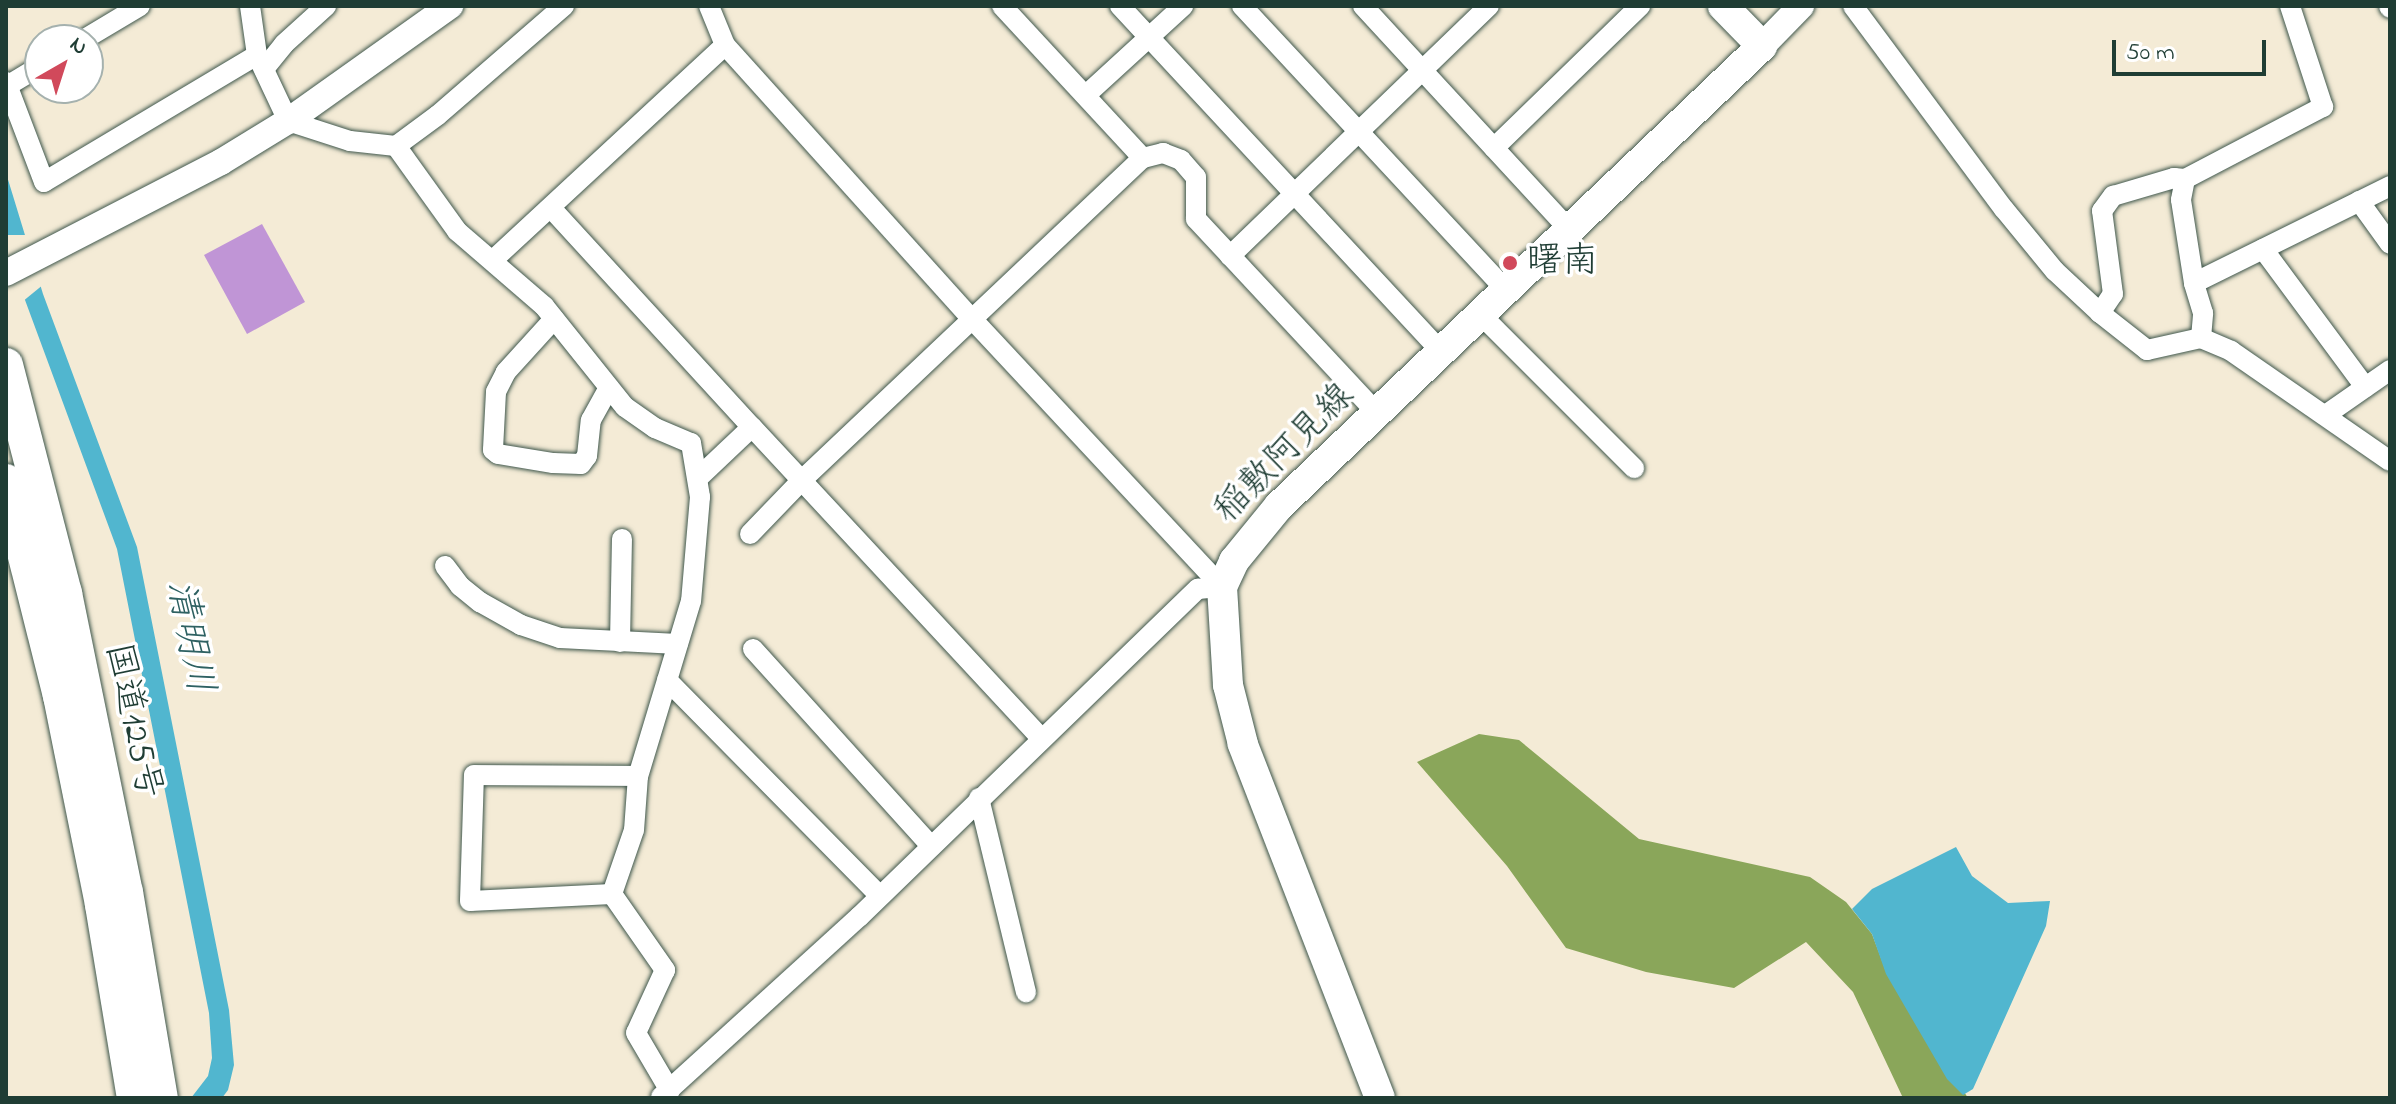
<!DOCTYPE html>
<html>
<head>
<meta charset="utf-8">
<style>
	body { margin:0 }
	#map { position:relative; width:2396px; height:1104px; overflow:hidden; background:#f4ebd6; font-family:"Indie Flower","Klee One",sans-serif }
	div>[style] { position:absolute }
	.forest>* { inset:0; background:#8aa65a }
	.water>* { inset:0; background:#51b6cf }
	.pier>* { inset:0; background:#f4ebd6 }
	.building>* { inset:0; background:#c095d6 }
	.roads { filter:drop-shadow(0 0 2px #3f574c) drop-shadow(0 0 2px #3f574c) }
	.minor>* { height:20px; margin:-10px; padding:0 10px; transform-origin:10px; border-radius:10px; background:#fff }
	.tertiary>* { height:26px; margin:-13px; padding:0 13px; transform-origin:13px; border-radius:13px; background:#fff }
	.secondary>* { height:30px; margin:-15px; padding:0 15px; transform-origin:15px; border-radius:15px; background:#fff }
	.trunk>* { height:34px; margin:-17px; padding:0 17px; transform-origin:17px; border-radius:17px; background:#fff }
	.dots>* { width:22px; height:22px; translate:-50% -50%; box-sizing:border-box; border:4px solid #fff; border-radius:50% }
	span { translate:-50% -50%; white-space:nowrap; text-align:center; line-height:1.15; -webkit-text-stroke:7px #fff; paint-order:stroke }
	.poi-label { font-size:36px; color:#1f3d34 }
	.left { translate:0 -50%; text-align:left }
	.street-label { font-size:36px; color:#1f3d34 }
	.water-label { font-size:38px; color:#2e6162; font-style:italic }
	.frame { position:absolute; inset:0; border:8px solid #1f3d34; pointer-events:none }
	.north { position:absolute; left:24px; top:24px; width:80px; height:80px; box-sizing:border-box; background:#fff; border:2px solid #a5b1ae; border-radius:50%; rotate:39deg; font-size:22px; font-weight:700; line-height:32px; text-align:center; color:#1f3d34 }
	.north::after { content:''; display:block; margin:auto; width:28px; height:36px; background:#d1495b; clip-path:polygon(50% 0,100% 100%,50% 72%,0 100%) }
	.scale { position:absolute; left:2112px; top:40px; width:154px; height:36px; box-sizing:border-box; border:4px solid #1f3d34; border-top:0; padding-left:10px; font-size:24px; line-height:28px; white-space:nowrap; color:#1f3d34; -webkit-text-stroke:6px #fff; paint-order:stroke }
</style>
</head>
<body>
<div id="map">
	<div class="forest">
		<div style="clip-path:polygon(1479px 734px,1519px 740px,1639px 839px,1810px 877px,1846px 902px,1872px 934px,1887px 974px,1968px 1098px,1903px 1098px,1853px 992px,1806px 942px,1734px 988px,1646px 972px,1566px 948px,1507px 866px,1417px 762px)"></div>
	</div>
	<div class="water">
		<div style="clip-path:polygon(6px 173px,43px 294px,137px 547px,229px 1010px,234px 1065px,228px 1090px,222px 1098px,191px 1098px,208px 1076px,212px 1058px,209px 1013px,117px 549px,25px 300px,6px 234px)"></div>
		<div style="clip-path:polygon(1956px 847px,1972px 876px,2008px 903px,2050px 901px,2046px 926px,1973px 1089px,1963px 1095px,1947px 1079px,1886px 974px,1872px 934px,1852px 909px,1872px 889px)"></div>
	</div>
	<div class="pier">
		<div style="clip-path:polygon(6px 235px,30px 235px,44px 284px,22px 302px,6px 248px)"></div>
	</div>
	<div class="building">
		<div style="clip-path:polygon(262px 224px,305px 302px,247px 334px,204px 255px)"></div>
	</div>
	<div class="roads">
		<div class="minor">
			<div style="left:250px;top:6px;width:49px;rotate:81.9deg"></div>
			<div style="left:257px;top:55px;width:73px;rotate:64.8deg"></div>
			<div style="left:288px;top:121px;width:65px;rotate:17.9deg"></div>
			<div style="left:350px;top:141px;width:46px;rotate:6.2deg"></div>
			<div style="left:396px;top:146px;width:52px;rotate:-36.4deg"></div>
			<div style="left:438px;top:115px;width:167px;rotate:-40.9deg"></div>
			<div style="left:709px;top:6px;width:42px;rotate:67.7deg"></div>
			<div style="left:725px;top:45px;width:370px;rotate:48deg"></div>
			<div style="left:973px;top:320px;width:365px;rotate:47deg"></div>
			<div style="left:1002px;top:6px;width:207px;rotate:47.2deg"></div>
			<div style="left:1120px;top:6px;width:472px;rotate:47.1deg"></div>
			<div style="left:1242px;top:6px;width:386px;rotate:47.1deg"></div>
			<div style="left:1363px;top:6px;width:304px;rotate:47.3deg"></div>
			<div style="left:1853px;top:6px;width:253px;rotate:53.4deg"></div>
			<div style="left:2004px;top:209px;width:80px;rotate:50.6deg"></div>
			<div style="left:2055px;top:271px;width:62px;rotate:43deg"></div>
			<div style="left:2100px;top:313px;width:60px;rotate:38.2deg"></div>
			<div style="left:2147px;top:350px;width:55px;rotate:-12.5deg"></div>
			<div style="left:2201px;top:338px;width:33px;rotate:23deg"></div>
			<div style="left:2231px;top:351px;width:193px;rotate:34.7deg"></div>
			<div style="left:2389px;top:6px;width:2px;rotate:63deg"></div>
			<div style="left:83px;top:40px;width:66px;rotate:-30.8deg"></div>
			<div style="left:264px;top:69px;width:32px;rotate:-51deg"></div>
			<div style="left:284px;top:44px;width:57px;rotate:-42.1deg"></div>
			<div style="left:6px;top:82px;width:107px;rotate:69.2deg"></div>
			<div style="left:44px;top:182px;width:248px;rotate:-30.8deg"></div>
			<div style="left:7px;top:86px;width:39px;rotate:-31deg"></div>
			<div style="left:1086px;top:95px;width:132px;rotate:-42.5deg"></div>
			<div style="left:396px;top:146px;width:105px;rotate:54.3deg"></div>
			<div style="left:457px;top:231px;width:115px;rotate:40.8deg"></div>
			<div style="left:544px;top:306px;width:129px;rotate:51.3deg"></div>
			<div style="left:625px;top:407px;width:37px;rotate:35deg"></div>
			<div style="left:655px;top:428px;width:39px;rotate:23deg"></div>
			<div style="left:691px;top:443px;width:55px;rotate:80.5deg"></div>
			<div style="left:700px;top:497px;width:104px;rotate:94.9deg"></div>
			<div style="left:691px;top:601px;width:183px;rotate:106.8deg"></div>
			<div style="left:638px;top:776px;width:54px;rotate:94.2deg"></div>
			<div style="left:634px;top:830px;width:68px;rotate:109deg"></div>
			<div style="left:612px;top:894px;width:93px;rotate:55.1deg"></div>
			<div style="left:665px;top:970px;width:69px;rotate:114.7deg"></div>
			<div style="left:636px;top:1033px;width:67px;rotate:59.6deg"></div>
			<div style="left:1494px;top:148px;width:204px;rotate:-44.2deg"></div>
			<div style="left:2185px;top:179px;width:21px;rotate:101deg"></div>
			<div style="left:2181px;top:200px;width:84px;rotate:81.1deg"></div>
			<div style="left:2359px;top:201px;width:53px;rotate:54.2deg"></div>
			<div style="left:551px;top:208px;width:297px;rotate:47.5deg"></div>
			<div style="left:2263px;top:249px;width:172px;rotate:53.5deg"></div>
			<div style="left:1230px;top:256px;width:360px;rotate:-44deg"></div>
			<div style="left:493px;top:260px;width:316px;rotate:-42.8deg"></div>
			<div style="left:2100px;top:313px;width:23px;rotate:-56deg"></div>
			<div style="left:2113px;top:294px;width:84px;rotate:-97.5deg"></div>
			<div style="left:2102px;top:211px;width:19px;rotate:-54deg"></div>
			<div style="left:2113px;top:196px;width:64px;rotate:-16.4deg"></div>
			<div style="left:2174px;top:178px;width:11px;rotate:5deg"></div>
			<div style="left:2185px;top:179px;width:156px;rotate:-27.6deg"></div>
			<div style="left:2323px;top:107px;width:106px;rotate:-108.1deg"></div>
			<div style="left:1480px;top:314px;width:218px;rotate:45deg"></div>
			<div style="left:554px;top:319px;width:72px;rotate:132.2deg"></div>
			<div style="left:506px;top:372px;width:22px;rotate:117deg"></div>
			<div style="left:496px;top:392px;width:58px;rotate:93deg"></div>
			<div style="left:493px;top:450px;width:6px;rotate:39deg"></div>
			<div style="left:498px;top:454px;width:56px;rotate:9.3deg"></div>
			<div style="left:553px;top:463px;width:28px;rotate:2deg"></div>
			<div style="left:581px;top:464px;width:10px;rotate:-53deg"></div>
			<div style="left:587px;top:456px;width:36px;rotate:-84deg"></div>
			<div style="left:591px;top:420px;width:37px;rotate:-61deg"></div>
			<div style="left:2201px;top:338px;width:25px;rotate:-85deg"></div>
			<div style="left:2203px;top:313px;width:31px;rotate:-107deg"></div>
			<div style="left:2194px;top:283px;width:219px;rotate:-26.3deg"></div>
			<div style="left:2327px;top:414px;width:77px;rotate:-34.9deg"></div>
			<div style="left:698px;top:478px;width:74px;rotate:-43.4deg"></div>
			<div style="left:752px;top:427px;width:425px;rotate:47.1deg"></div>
			<div style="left:750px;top:534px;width:75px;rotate:-46.1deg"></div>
			<div style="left:802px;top:480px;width:469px;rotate:-43.4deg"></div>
			<div style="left:1143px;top:158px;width:21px;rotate:-14deg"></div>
			<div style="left:1163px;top:153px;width:19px;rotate:21deg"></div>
			<div style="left:1181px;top:160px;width:23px;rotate:49deg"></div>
			<div style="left:1196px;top:177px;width:42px;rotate:90deg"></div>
			<div style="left:1196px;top:219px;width:267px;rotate:47deg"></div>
			<div style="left:445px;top:566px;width:25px;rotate:53deg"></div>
			<div style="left:460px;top:586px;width:26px;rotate:39deg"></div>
			<div style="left:480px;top:602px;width:47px;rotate:29.3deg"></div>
			<div style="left:521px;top:625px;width:41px;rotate:18.4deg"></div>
			<div style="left:560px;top:638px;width:118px;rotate:2.9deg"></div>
			<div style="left:620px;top:642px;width:103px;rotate:-88.9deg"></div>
			<div style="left:753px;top:649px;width:266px;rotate:47.9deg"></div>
			<div style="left:667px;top:680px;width:303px;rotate:45.4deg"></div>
			<div style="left:979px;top:798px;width:200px;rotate:76.4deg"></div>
			<div style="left:612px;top:894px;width:142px;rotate:177.2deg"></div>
			<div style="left:470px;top:901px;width:126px;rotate:-88.2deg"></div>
			<div style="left:474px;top:775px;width:164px;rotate:0.3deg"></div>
			<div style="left:661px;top:1097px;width:268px;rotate:-42.3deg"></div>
			<div style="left:859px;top:917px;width:472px;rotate:-44.1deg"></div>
			<div style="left:1198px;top:589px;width:24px;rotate:-5deg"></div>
		</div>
		<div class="tertiary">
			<div style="left:1762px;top:46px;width:56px;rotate:-45.7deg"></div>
			<div style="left:6px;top:273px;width:242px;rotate:-27.3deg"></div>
			<div style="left:221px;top:162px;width:79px;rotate:-31.5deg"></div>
			<div style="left:288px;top:121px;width:199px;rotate:-35.4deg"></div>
		</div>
		<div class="secondary">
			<div style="left:1380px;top:1098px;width:380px;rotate:-111.2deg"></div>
			<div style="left:1243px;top:744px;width:61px;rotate:-104.3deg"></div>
			<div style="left:1228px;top:685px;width:98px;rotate:-93.5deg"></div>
			<div style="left:1222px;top:587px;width:29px;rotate:-65deg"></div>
			<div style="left:1234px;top:561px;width:71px;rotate:-50.7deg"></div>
			<div style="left:1279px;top:506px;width:667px;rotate:-43.6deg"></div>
			<div style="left:1762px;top:46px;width:56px;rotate:-134.3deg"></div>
		</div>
		<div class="trunk">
			<div style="left:6px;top:365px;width:236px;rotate:75.5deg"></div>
			<div style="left:65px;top:593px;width:305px;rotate:78.5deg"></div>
			<div style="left:126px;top:892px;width:209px;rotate:80.4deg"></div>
			<div style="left:6px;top:481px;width:222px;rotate:75.9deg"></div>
			<div style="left:60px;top:696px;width:213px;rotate:78.6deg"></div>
			<div style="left:102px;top:905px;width:196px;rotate:80.6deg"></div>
		</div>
	</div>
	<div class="dots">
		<div style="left:1510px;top:263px;background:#d1495b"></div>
	</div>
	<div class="poi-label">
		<span class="left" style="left:1526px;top:263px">曙南</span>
	</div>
	<div class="street-label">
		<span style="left:1285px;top:454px;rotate:-45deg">稲敷阿見線</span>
		<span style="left:132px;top:721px;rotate:78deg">国道125号</span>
	</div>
	<div class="water-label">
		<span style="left:188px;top:637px;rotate:79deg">清明川</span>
	</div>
	<div class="frame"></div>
	<div class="north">N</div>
	<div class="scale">50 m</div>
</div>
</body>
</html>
